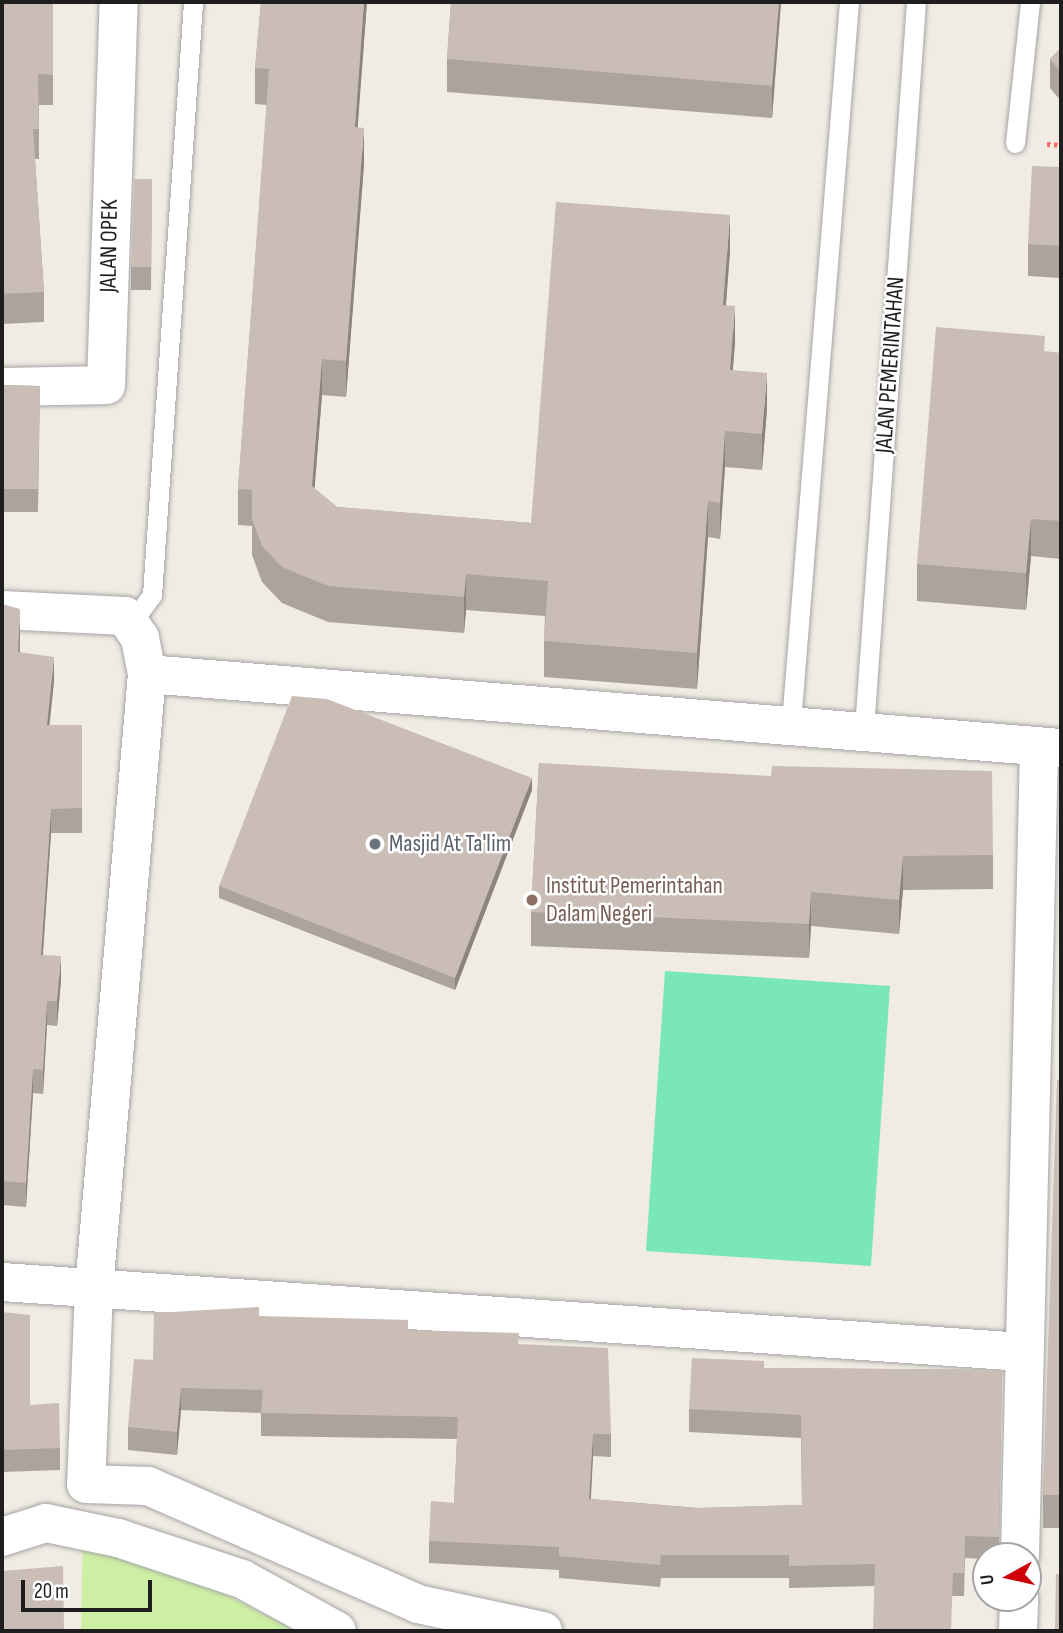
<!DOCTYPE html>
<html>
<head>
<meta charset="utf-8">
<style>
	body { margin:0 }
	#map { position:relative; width:1063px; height:1633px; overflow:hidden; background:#f0ebe3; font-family:"Sofia Sans Condensed",sans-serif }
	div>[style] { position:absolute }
	.grass>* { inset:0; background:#cdefa4 }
	.pitch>* { inset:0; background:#7ae7b8 }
	.path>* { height:4.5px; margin-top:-2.25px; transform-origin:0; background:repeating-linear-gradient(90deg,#ff6e66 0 3.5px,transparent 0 7px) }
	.roads { filter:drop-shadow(0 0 2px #a5a5a5) drop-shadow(0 0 2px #a5a5a5) }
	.service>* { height:19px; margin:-9.5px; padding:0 9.5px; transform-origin:9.5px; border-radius:9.5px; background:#fff }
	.minor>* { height:38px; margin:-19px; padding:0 19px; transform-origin:19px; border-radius:19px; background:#fff }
	.wall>* { inset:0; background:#ada39d }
	.shaded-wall>* { inset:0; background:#8d847f }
	.building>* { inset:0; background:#c9bdb6 }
	.dots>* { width:19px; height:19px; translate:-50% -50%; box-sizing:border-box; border:4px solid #fff; border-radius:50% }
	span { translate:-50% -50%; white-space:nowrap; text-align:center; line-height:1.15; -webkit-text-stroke:5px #fff; paint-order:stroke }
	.street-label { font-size:24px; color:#1e1e1e }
	.worship-label { font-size:24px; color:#5b616d }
	.left { translate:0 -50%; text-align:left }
	.education-label { font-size:24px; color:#785e54 }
	.frame { position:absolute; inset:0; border:4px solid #1e1e1e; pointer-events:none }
	.north { position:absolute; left:972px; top:1542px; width:70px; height:70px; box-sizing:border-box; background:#fff; border:2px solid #a5a5a5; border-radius:50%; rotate:262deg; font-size:19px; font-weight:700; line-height:28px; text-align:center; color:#1e1e1e }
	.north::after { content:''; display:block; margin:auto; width:24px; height:32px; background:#cd0009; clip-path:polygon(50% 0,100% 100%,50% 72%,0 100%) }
	.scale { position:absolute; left:21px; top:1580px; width:131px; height:32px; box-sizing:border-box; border:4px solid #1e1e1e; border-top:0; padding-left:9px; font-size:21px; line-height:24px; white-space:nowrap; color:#1e1e1e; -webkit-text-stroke:5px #fff; paint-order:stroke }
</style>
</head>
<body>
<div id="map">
	<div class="grass">
		<div style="clip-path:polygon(83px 1523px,297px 1631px,81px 1631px)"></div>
	</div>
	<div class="pitch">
		<div style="clip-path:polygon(665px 971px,890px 986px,871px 1266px,646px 1251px)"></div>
	</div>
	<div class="path">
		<div style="left:1047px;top:144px;width:14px;rotate:4deg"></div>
	</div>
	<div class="roads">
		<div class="service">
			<div style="left:1015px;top:143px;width:142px;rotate:-83.9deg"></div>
			<div style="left:133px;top:621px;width:32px;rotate:-54deg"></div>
			<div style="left:152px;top:595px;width:594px;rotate:-86.04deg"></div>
			<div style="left:791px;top:723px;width:723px;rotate:-85.4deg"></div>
			<div style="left:864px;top:729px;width:729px;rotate:-85.91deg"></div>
		</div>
		<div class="minor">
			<div style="left:2px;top:387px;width:104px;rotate:-1.1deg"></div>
			<div style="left:106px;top:385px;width:383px;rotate:-88.1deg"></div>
			<div style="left:2px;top:610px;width:123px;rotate:2.8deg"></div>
			<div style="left:125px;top:616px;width:27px;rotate:56deg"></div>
			<div style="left:140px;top:638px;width:37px;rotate:79deg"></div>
			<div style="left:147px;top:674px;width:617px;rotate:94.93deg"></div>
			<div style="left:94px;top:1289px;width:195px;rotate:92.3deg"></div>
			<div style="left:86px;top:1484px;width:62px;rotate:1.8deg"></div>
			<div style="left:148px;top:1486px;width:295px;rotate:23.6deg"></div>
			<div style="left:418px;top:1604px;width:128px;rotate:12.2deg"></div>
			<div style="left:147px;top:674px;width:917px;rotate:4.63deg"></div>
			<div style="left:2px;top:1282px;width:1023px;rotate:3.92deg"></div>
			<div style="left:2px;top:1537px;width:46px;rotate:-17.7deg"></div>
			<div style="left:46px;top:1523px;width:74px;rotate:11.8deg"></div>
			<div style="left:118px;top:1538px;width:131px;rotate:18.3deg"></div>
			<div style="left:242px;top:1579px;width:108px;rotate:28.7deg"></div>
			<div style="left:1020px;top:1556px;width:809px;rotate:-88.65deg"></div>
			<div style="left:1018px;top:1631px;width:33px;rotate:-88deg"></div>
		</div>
	</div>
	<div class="wall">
		<div style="clip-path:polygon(2px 2px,53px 2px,53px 105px,39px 105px,39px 159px,35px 159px,44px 292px,44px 322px,2px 324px)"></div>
		<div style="clip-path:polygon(261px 2px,367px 2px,357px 127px,364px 164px,346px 397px,322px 395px,314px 488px,337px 507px,531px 523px,730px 251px,726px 305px,735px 343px,732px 371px,767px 409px,762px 470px,725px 467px,720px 539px,708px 537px,697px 689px,544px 677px,544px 641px,545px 616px,466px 610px,464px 633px,328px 622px,282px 603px,262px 582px,252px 555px,252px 526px,238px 525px,238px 489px,267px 105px,255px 104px,255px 68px)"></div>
		<div style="clip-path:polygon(451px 2px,781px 2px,772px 118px,447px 92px,447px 59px)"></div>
		<div style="clip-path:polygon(1061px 48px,1061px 101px,1050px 88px,1050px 59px)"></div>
		<div style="clip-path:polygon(1061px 167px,1061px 278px,1028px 276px,1028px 244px)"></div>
		<div style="clip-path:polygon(152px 179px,151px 290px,131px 290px,131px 267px)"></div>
		<div style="clip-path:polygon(1045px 352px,1061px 353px,1061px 559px,1031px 556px,1026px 610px,917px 601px,917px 564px)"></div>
		<div style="clip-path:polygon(2px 385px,40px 386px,38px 512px,2px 512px)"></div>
		<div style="clip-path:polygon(2px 604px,20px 633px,20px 652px,54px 681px,49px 725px,82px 725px,82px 833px,51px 833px,43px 955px,61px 980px,57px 1026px,47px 1025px,43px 1094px,33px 1093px,26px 1207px,2px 1205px)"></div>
		<div style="clip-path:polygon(539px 763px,993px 855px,993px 889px,903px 890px,899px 934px,811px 926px,809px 958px,531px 946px,531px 912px)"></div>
		<div style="clip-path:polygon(532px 790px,455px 990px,219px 898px,219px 886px)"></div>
		<div style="clip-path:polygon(1061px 1080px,1061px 1528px,1043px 1528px,1043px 1495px)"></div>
		<div style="clip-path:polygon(2px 1312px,30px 1405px,60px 1448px,60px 1470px,2px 1472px)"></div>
		<div style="clip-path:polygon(259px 1316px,408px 1330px,519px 1344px,611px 1434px,611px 1457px,593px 1456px,591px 1499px,698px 1508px,802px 1505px,801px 1438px,689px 1432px,689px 1409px,764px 1368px,1002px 1370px,999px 1556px,986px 1556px,986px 1559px,965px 1558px,964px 1596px,953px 1596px,874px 1586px,789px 1588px,789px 1578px,661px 1578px,660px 1587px,559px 1578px,559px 1570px,429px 1563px,429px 1541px,454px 1503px,457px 1439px,261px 1436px,261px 1413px,181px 1410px,177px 1455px,128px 1450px,128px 1427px,153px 1360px)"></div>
	</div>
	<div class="shaded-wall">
		<div style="clip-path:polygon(364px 2px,367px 2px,355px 163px,355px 127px)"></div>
		<div style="clip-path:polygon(779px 2px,781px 2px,772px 118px,772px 86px)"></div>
		<div style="clip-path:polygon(364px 128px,364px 164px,346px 397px,346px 361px)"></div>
		<div style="clip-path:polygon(730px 215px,730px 251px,723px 341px,723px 305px)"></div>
		<div style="clip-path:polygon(735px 306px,735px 343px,730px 406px,730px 370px)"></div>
		<div style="clip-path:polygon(322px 359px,322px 395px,312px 522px,312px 486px)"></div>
		<div style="clip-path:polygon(767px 373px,767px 409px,762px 470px,762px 434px)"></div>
		<div style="clip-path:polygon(725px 431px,725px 467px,720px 539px,720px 503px)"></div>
		<div style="clip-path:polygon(708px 501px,708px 537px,697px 689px,697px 653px)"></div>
		<div style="clip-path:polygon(1031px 519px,1031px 556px,1026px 610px,1026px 573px)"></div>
		<div style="clip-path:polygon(466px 574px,466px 610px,464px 633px,464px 597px)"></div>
		<div style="clip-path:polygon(20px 609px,20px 633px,18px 676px,18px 652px)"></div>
		<div style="clip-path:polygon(54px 657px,54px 681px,47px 749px,47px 725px)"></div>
		<div style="clip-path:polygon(532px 778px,532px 790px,455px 990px,455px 978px)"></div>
		<div style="clip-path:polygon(51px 809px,51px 833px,41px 979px,41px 955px)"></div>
		<div style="clip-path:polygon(903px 856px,903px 890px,899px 934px,899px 900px)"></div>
		<div style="clip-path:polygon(811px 892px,811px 926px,809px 958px,809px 924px)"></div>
		<div style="clip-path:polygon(61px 956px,61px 980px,57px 1026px,57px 1001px)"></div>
		<div style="clip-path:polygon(47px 1001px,47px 1025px,43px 1094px,43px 1070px)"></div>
		<div style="clip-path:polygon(33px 1069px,33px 1093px,26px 1207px,26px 1183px)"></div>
		<div style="clip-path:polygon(181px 1388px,181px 1410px,177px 1455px,177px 1432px)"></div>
		<div style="clip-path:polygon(593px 1434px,593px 1456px,589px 1522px,589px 1499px)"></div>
	</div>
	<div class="building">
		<div style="clip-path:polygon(2px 2px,53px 2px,53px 75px,38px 74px,39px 129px,33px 129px,44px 292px,2px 294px)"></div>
		<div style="clip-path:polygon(261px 2px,364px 2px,355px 127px,364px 128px,346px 361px,322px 359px,312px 486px,337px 507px,531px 523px,556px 202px,730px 215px,723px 305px,735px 306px,730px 370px,767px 373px,762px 434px,725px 431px,720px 503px,708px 501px,697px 653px,544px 641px,548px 581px,466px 574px,464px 597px,328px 586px,282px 567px,262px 546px,252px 519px,252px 490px,238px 489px,269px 69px,255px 68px)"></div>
		<div style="clip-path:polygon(451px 2px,779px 2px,772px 86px,447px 59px)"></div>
		<div style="clip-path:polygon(1061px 48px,1061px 72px,1050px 59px)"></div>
		<div style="clip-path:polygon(1032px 166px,1061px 167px,1061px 246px,1028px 244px)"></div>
		<div style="clip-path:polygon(134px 179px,152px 179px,151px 267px,131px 267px)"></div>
		<div style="clip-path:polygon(936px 327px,1045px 336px,1044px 351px,1061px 353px,1061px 521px,1031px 519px,1026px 573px,917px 564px)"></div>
		<div style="clip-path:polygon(2px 385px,40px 386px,38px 489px,2px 489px)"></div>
		<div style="clip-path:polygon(2px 604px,20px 609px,18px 652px,54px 657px,47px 725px,82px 725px,82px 808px,51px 809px,41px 955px,61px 956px,57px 1001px,47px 1001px,43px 1070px,33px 1069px,26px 1183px,2px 1181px)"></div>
		<div style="clip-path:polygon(292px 696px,327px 699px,532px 778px,455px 978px,219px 886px)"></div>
		<div style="clip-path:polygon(539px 763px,771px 776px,772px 766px,992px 771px,993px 855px,903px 856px,899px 900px,811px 892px,809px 924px,531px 912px)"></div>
		<div style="clip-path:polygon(1057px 1080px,1061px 1080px,1061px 1495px,1043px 1495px)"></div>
		<div style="clip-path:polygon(259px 1307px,259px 1316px,408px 1320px,408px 1330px,519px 1333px,518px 1344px,608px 1348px,611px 1434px,593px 1434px,589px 1499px,698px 1508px,802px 1505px,801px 1415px,689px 1409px,692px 1358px,764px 1361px,764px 1368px,1002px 1370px,999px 1537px,965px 1536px,964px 1573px,953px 1573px,951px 1631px,873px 1631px,875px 1564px,789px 1566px,789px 1555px,661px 1555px,660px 1565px,559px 1556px,559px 1547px,429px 1541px,431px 1501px,454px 1503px,458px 1417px,261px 1413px,263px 1390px,181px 1388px,177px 1432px,128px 1427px,134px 1359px,153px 1360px,154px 1313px)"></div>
		<div style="clip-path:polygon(2px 1312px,30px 1315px,30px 1405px,59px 1403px,60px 1448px,2px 1450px)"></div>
		<div style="clip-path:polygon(63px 1566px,64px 1631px,2px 1631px,2px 1571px)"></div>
		<div style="clip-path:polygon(1056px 1574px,1061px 1574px,1061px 1631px,1055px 1631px)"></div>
	</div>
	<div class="dots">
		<div style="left:375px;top:844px;background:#6b7280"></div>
		<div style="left:532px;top:900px;background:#8d6e63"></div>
	</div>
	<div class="street-label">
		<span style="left:109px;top:246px;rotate:-89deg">JALAN OPEK</span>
		<span style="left:890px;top:365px;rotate:-86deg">JALAN PEMERINTAHAN</span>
	</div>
	<div class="worship-label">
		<span class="left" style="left:389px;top:844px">Masjid At Ta'lim</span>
	</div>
	<div class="education-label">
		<span class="left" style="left:546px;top:900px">Institut Pemerintahan<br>Dalam Negeri</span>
	</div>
	<div class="frame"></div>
	<div class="north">U</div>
	<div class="scale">20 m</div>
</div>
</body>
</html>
